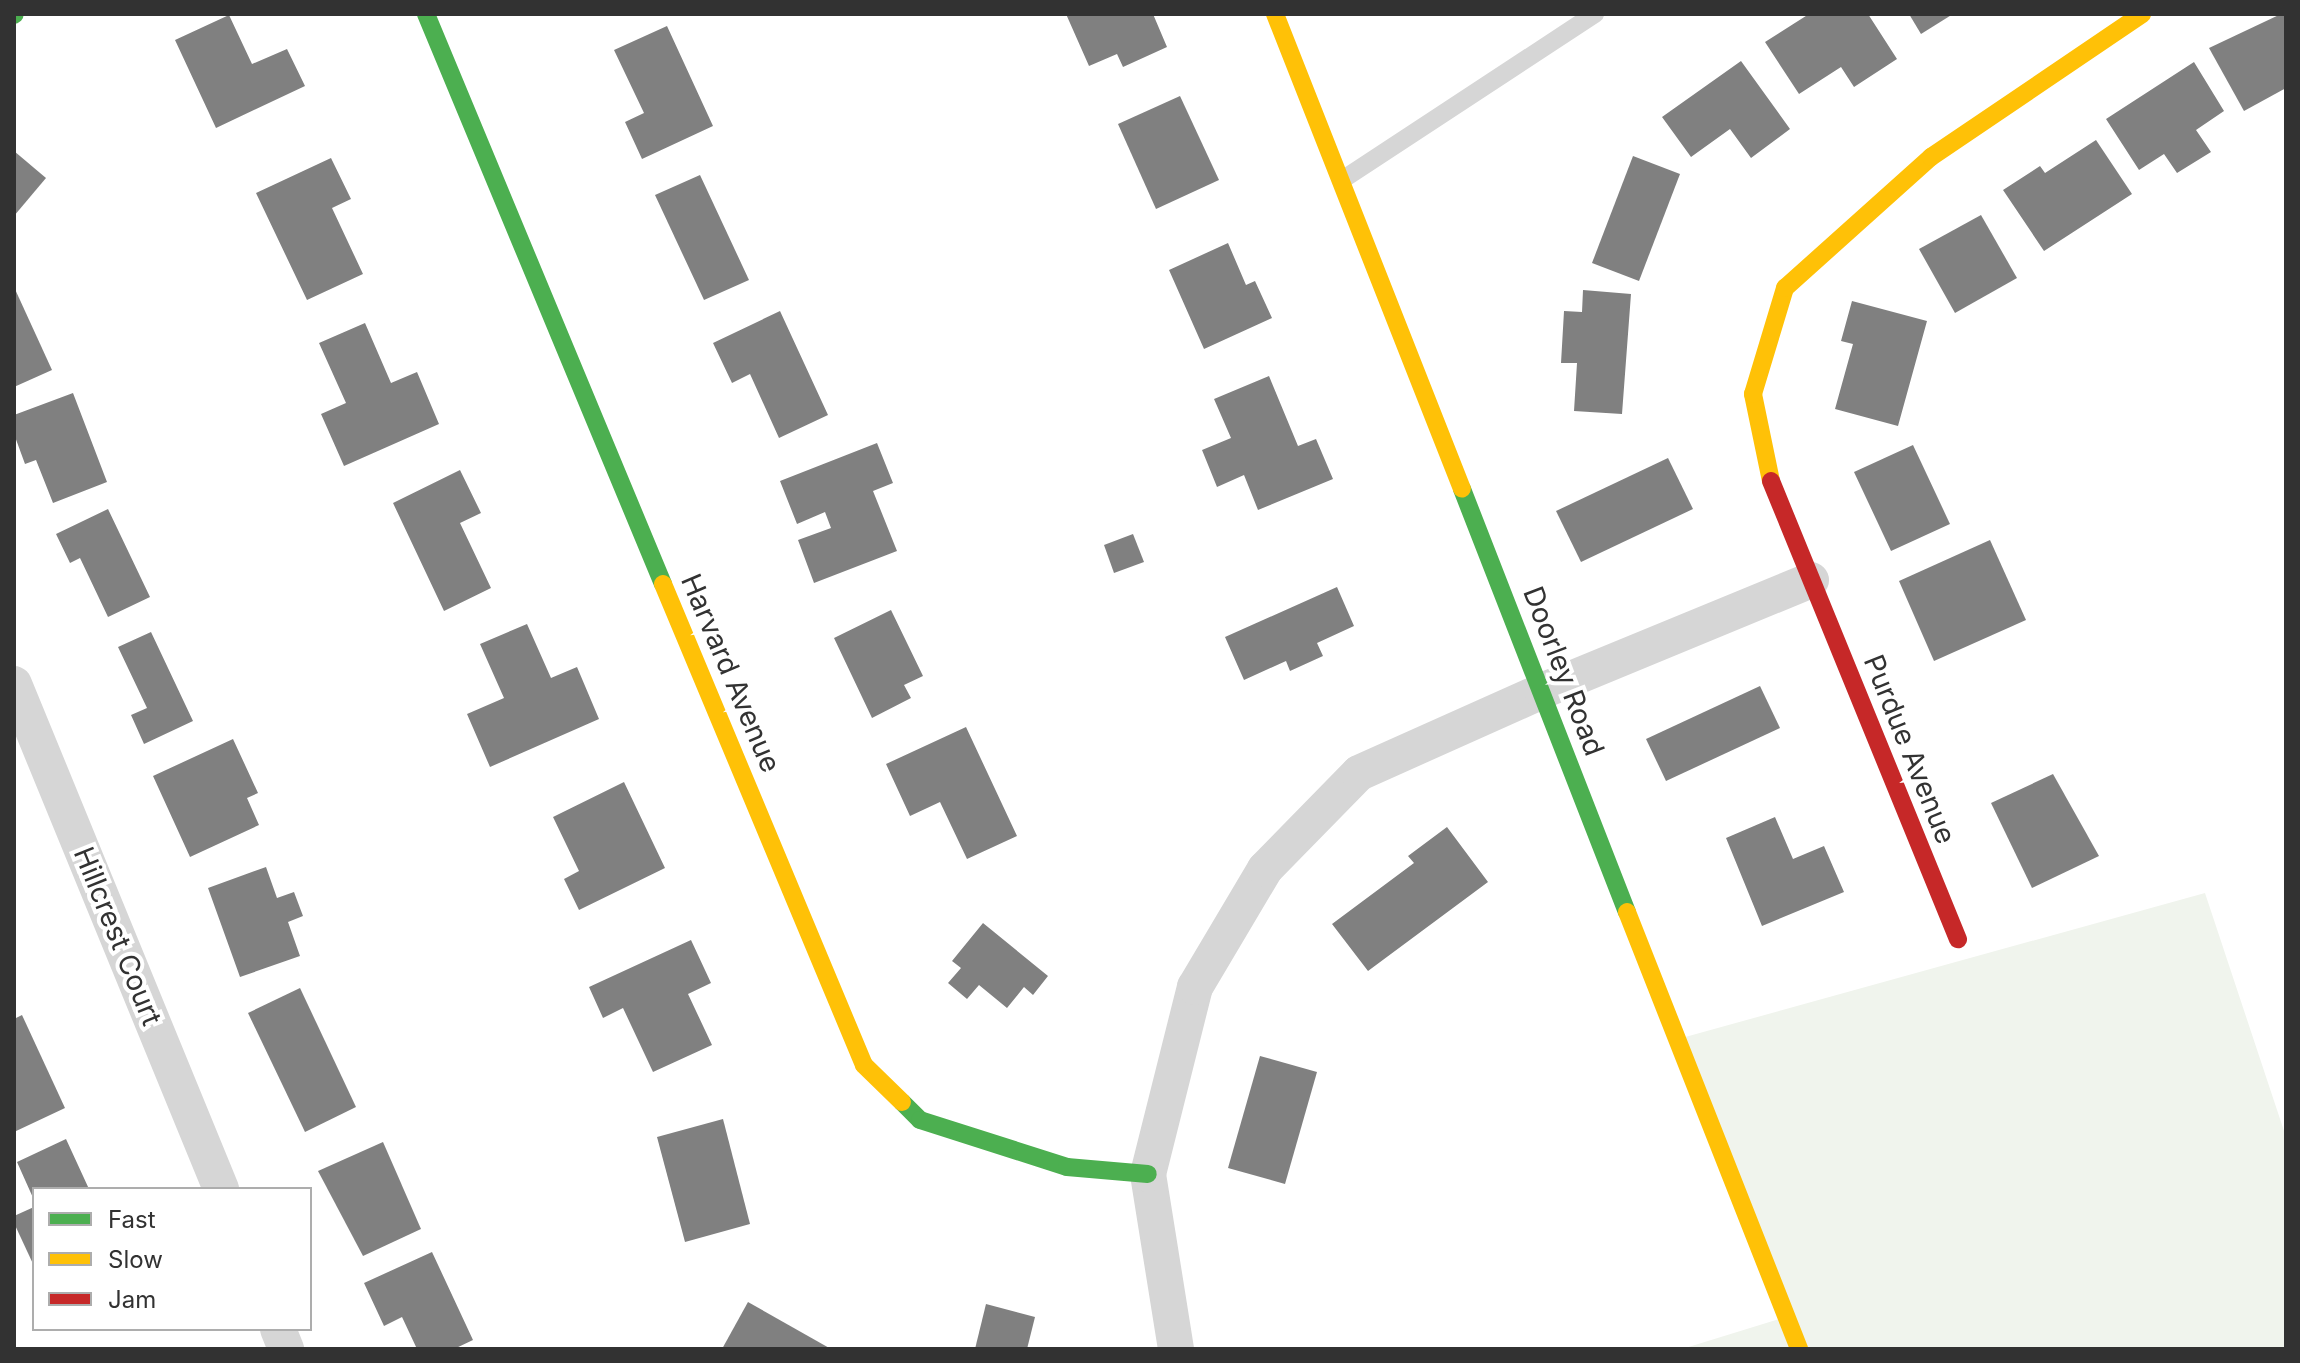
<!DOCTYPE html>
<html>
<head>
<meta charset="utf-8">
<style>
	body { margin:0 }
	#map { position:relative; width:2300px; height:1363px; overflow:hidden; background:#fff; font-family:Inter,sans-serif }
	div>[style] { position:absolute }
	.green>* { inset:0; background:#f0f4ed }
	.building>* { inset:0; background:#808080 }
	.lane>* { height:18px; margin:-9px; padding:0 9px; transform-origin:9px; border-radius:9px; background:#d6d6d6 }
	.street>* { height:36px; margin:-18px; padding:0 18px; transform-origin:18px; border-radius:18px; background:#d6d6d6 }
	.fast>* { height:18px; margin:-9px; padding:0 9px; transform-origin:9px; border-radius:9px; background:#4caf50 }
	.slow>* { height:18px; margin:-9px; padding:0 9px; transform-origin:9px; border-radius:9px; background:#ffc107 }
	.jam>* { height:18px; margin:-9px; padding:0 9px; transform-origin:9px; border-radius:9px; background:#c62828 }
	span { translate:-50% -50%; white-space:nowrap; text-align:center; line-height:1.15; -webkit-text-stroke:8px #fff; paint-order:stroke }
	.street-label { font-size:28px; color:#323232 }
	.frame { position:absolute; inset:0; border:16px solid #323232; pointer-events:none }
	.legend { position:absolute; left:32px; top:1187px; width:280px; height:144px; box-sizing:border-box; background:#fff; border:2px solid #adadad; margin:0; padding:10px 14px; list-style:none; font-size:24px; color:#323232 }
	.legend li { display:flex; align-items:center; gap:16px; height:40px }
	.legend b { width:40px; border:2px solid #adadad }
</style>
</head>
<body>
<div id="map">
	<div class="green">
		<div style="clip-path:polygon(2205px 893px,2286px 1137px,2286px 1349px,1682px 1349px,1786px 1317px,1678px 1039px)"></div>
	</div>
	<div class="building">
		<div style="clip-path:polygon(1066px 14px,1153px 14px,1167px 47px,1123px 67px,1117px 54px,1089px 66px)"></div>
		<div style="clip-path:polygon(1809px 14px,1868px 14px,1897px 59px,1854px 87px,1841px 67px,1799px 94px,1765px 42px)"></div>
		<div style="clip-path:polygon(1909px 14px,1953px 14px,1921px 34px)"></div>
		<div style="clip-path:polygon(2281px 14px,2286px 14px,2286px 88px,2244px 111px,2209px 48px)"></div>
		<div style="clip-path:polygon(229px 15px,252px 64px,287px 49px,305px 86px,216px 128px,175px 40px)"></div>
		<div style="clip-path:polygon(667px 26px,713px 126px,642px 159px,625px 122px,644px 113px,614px 50px)"></div>
		<div style="clip-path:polygon(1741px 61px,1790px 129px,1751px 158px,1730px 129px,1691px 157px,1662px 117px)"></div>
		<div style="clip-path:polygon(2194px 62px,2224px 111px,2196px 130px,2211px 152px,2177px 173px,2164px 154px,2139px 170px,2106px 119px)"></div>
		<div style="clip-path:polygon(1180px 96px,1219px 180px,1156px 209px,1118px 124px)"></div>
		<div style="clip-path:polygon(2096px 140px,2132px 194px,2044px 251px,2003px 190px,2040px 166px,2045px 173px)"></div>
		<div style="clip-path:polygon(14px 151px,46px 178px,14px 216px)"></div>
		<div style="clip-path:polygon(1633px 156px,1680px 174px,1639px 281px,1592px 263px)"></div>
		<div style="clip-path:polygon(331px 158px,351px 199px,332px 208px,363px 274px,307px 300px,256px 193px)"></div>
		<div style="clip-path:polygon(700px 175px,749px 280px,704px 300px,655px 195px)"></div>
		<div style="clip-path:polygon(1981px 215px,2017px 278px,1955px 313px,1919px 249px)"></div>
		<div style="clip-path:polygon(1228px 243px,1246px 285px,1255px 281px,1272px 318px,1204px 349px,1169px 270px)"></div>
		<div style="clip-path:polygon(14px 287px,52px 370px,14px 387px)"></div>
		<div style="clip-path:polygon(1583px 290px,1631px 294px,1622px 414px,1574px 411px,1577px 363px,1561px 363px,1564px 311px,1582px 312px)"></div>
		<div style="clip-path:polygon(1852px 301px,1927px 321px,1898px 426px,1835px 409px,1853px 344px,1841px 341px)"></div>
		<div style="clip-path:polygon(780px 311px,828px 415px,779px 438px,750px 374px,732px 383px,713px 343px)"></div>
		<div style="clip-path:polygon(365px 323px,391px 383px,417px 372px,439px 424px,344px 466px,321px 414px,346px 403px,319px 343px)"></div>
		<div style="clip-path:polygon(1269px 376px,1298px 446px,1316px 439px,1333px 479px,1258px 510px,1244px 475px,1217px 487px,1202px 450px,1231px 438px,1214px 399px)"></div>
		<div style="clip-path:polygon(73px 393px,107px 482px,53px 503px,36px 460px,25px 464px,14px 434px,14px 415px)"></div>
		<div style="clip-path:polygon(877px 443px,893px 483px,873px 491px,897px 551px,814px 583px,798px 540px,831px 528px,825px 512px,797px 524px,780px 481px)"></div>
		<div style="clip-path:polygon(1913px 445px,1950px 524px,1891px 551px,1854px 472px)"></div>
		<div style="clip-path:polygon(1668px 458px,1693px 509px,1581px 562px,1556px 511px)"></div>
		<div style="clip-path:polygon(460px 470px,481px 513px,460px 523px,491px 588px,444px 611px,393px 503px)"></div>
		<div style="clip-path:polygon(108px 509px,150px 597px,108px 617px,80px 558px,70px 563px,56px 534px)"></div>
		<div style="clip-path:polygon(1133px 534px,1144px 562px,1114px 573px,1104px 545px)"></div>
		<div style="clip-path:polygon(1990px 540px,2026px 620px,1934px 661px,1899px 581px)"></div>
		<div style="clip-path:polygon(1337px 587px,1354px 626px,1317px 643px,1323px 656px,1290px 671px,1286px 661px,1244px 680px,1225px 637px)"></div>
		<div style="clip-path:polygon(891px 610px,923px 676px,904px 685px,911px 698px,872px 718px,834px 638px)"></div>
		<div style="clip-path:polygon(527px 624px,551px 678px,577px 667px,599px 719px,490px 767px,467px 714px,504px 698px,480px 644px)"></div>
		<div style="clip-path:polygon(151px 632px,193px 721px,144px 744px,131px 715px,147px 708px,118px 647px)"></div>
		<div style="clip-path:polygon(1760px 686px,1780px 728px,1666px 781px,1646px 739px)"></div>
		<div style="clip-path:polygon(966px 727px,1017px 836px,967px 859px,940px 802px,910px 816px,886px 764px)"></div>
		<div style="clip-path:polygon(233px 739px,258px 793px,247px 798px,259px 825px,190px 857px,153px 776px)"></div>
		<div style="clip-path:polygon(2053px 774px,2099px 856px,2032px 888px,1991px 803px)"></div>
		<div style="clip-path:polygon(624px 782px,665px 868px,579px 910px,564px 879px,579px 871px,553px 817px)"></div>
		<div style="clip-path:polygon(1775px 817px,1793px 859px,1824px 846px,1844px 892px,1762px 926px,1726px 838px)"></div>
		<div style="clip-path:polygon(1447px 827px,1488px 882px,1368px 971px,1332px 924px,1414px 863px,1408px 856px)"></div>
		<div style="clip-path:polygon(266px 867px,277px 898px,294px 892px,303px 916px,288px 922px,300px 956px,240px 977px,208px 888px)"></div>
		<div style="clip-path:polygon(983px 923px,1048px 976px,1033px 995px,1024px 987px,1007px 1008px,979px 985px,967px 999px,948px 983px,961px 968px,952px 961px)"></div>
		<div style="clip-path:polygon(691px 940px,711px 983px,688px 994px,712px 1045px,653px 1072px,623px 1008px,603px 1018px,589px 987px)"></div>
		<div style="clip-path:polygon(300px 988px,356px 1107px,305px 1132px,248px 1013px)"></div>
		<div style="clip-path:polygon(22px 1015px,65px 1108px,14px 1132px,14px 1019px)"></div>
		<div style="clip-path:polygon(1260px 1056px,1317px 1072px,1285px 1184px,1228px 1168px)"></div>
		<div style="clip-path:polygon(723px 1119px,750px 1224px,685px 1242px,657px 1137px)"></div>
		<div style="clip-path:polygon(66px 1139px,89px 1189px,34px 1189px,34px 1200px,17px 1162px)"></div>
		<div style="clip-path:polygon(383px 1142px,421px 1229px,363px 1256px,318px 1171px)"></div>
		<div style="clip-path:polygon(34px 1207px,34px 1266px,14px 1223px,14px 1216px)"></div>
		<div style="clip-path:polygon(432px 1252px,473px 1340px,454px 1349px,417px 1349px,402px 1317px,384px 1326px,364px 1283px)"></div>
		<div style="clip-path:polygon(748px 1302px,831px 1349px,722px 1349px)"></div>
		<div style="clip-path:polygon(986px 1304px,1035px 1317px,1027px 1349px,975px 1349px)"></div>
	</div>
	<div class="lane">
		<div style="left:1342px;top:180px;width:303px;rotate:-33.3deg"></div>
	</div>
	<div class="street">
		<div style="left:14px;top:684px;width:546px;rotate:67.71deg"></div>
		<div style="left:278px;top:1329px;width:22px;rotate:68deg"></div>
		<div style="left:1176px;top:1349px;width:177px;rotate:-99.1deg"></div>
		<div style="left:1148px;top:1174px;width:193px;rotate:-75.9deg"></div>
		<div style="left:1195px;top:987px;width:137px;rotate:-59.3deg"></div>
		<div style="left:1265px;top:869px;width:134px;rotate:-45.6deg"></div>
		<div style="left:1359px;top:773px;width:201px;rotate:-24.1deg"></div>
		<div style="left:1542px;top:691px;width:291px;rotate:-22.4deg"></div>
	</div>
	<div class="fast">
		<div style="left:426px;top:14px;width:617px;rotate:67.42deg"></div>
		<div style="left:14px;top:15px;width:1px;rotate:-45deg"></div>
		<div style="left:1462px;top:489px;width:454px;rotate:68.7deg"></div>
		<div style="left:902px;top:1102px;width:25px;rotate:45deg"></div>
		<div style="left:920px;top:1120px;width:154px;rotate:17.7deg"></div>
		<div style="left:1067px;top:1167px;width:81px;rotate:4.9deg"></div>
	</div>
	<div class="slow">
		<div style="left:1275px;top:14px;width:510px;rotate:68.51deg"></div>
		<div style="left:1771px;top:481px;width:89px;rotate:-101.7deg"></div>
		<div style="left:1753px;top:394px;width:111px;rotate:-73.2deg"></div>
		<div style="left:1785px;top:288px;width:196px;rotate:-41.9deg"></div>
		<div style="left:1931px;top:157px;width:255px;rotate:-34.1deg"></div>
		<div style="left:663px;top:584px;width:521px;rotate:67.32deg"></div>
		<div style="left:864px;top:1065px;width:53px;rotate:44.2deg"></div>
		<div style="left:1627px;top:912px;width:470px;rotate:68.5deg"></div>
	</div>
	<div class="jam">
		<div style="left:1771px;top:481px;width:495px;rotate:67.8deg"></div>
	</div>
	<div class="street-label">
		<span style="left:1564px;top:671px;rotate:69deg">Doorley Road</span>
		<span style="left:731px;top:673px;rotate:67deg">Harvard Avenue</span>
		<span style="left:1910px;top:749px;rotate:68deg">Purdue Avenue</span>
		<span style="left:118px;top:936px;rotate:68deg">Hillcrest Court</span>
	</div>
	<div class="frame"></div>
	<ul class="legend">
	<li><b style="height:10px;background:#4caf50"></b>Fast</li>
	<li><b style="height:10px;background:#ffc107"></b>Slow</li>
	<li><b style="height:10px;background:#c62828"></b>Jam</li>
	</ul>
</div>
</body>
</html>
